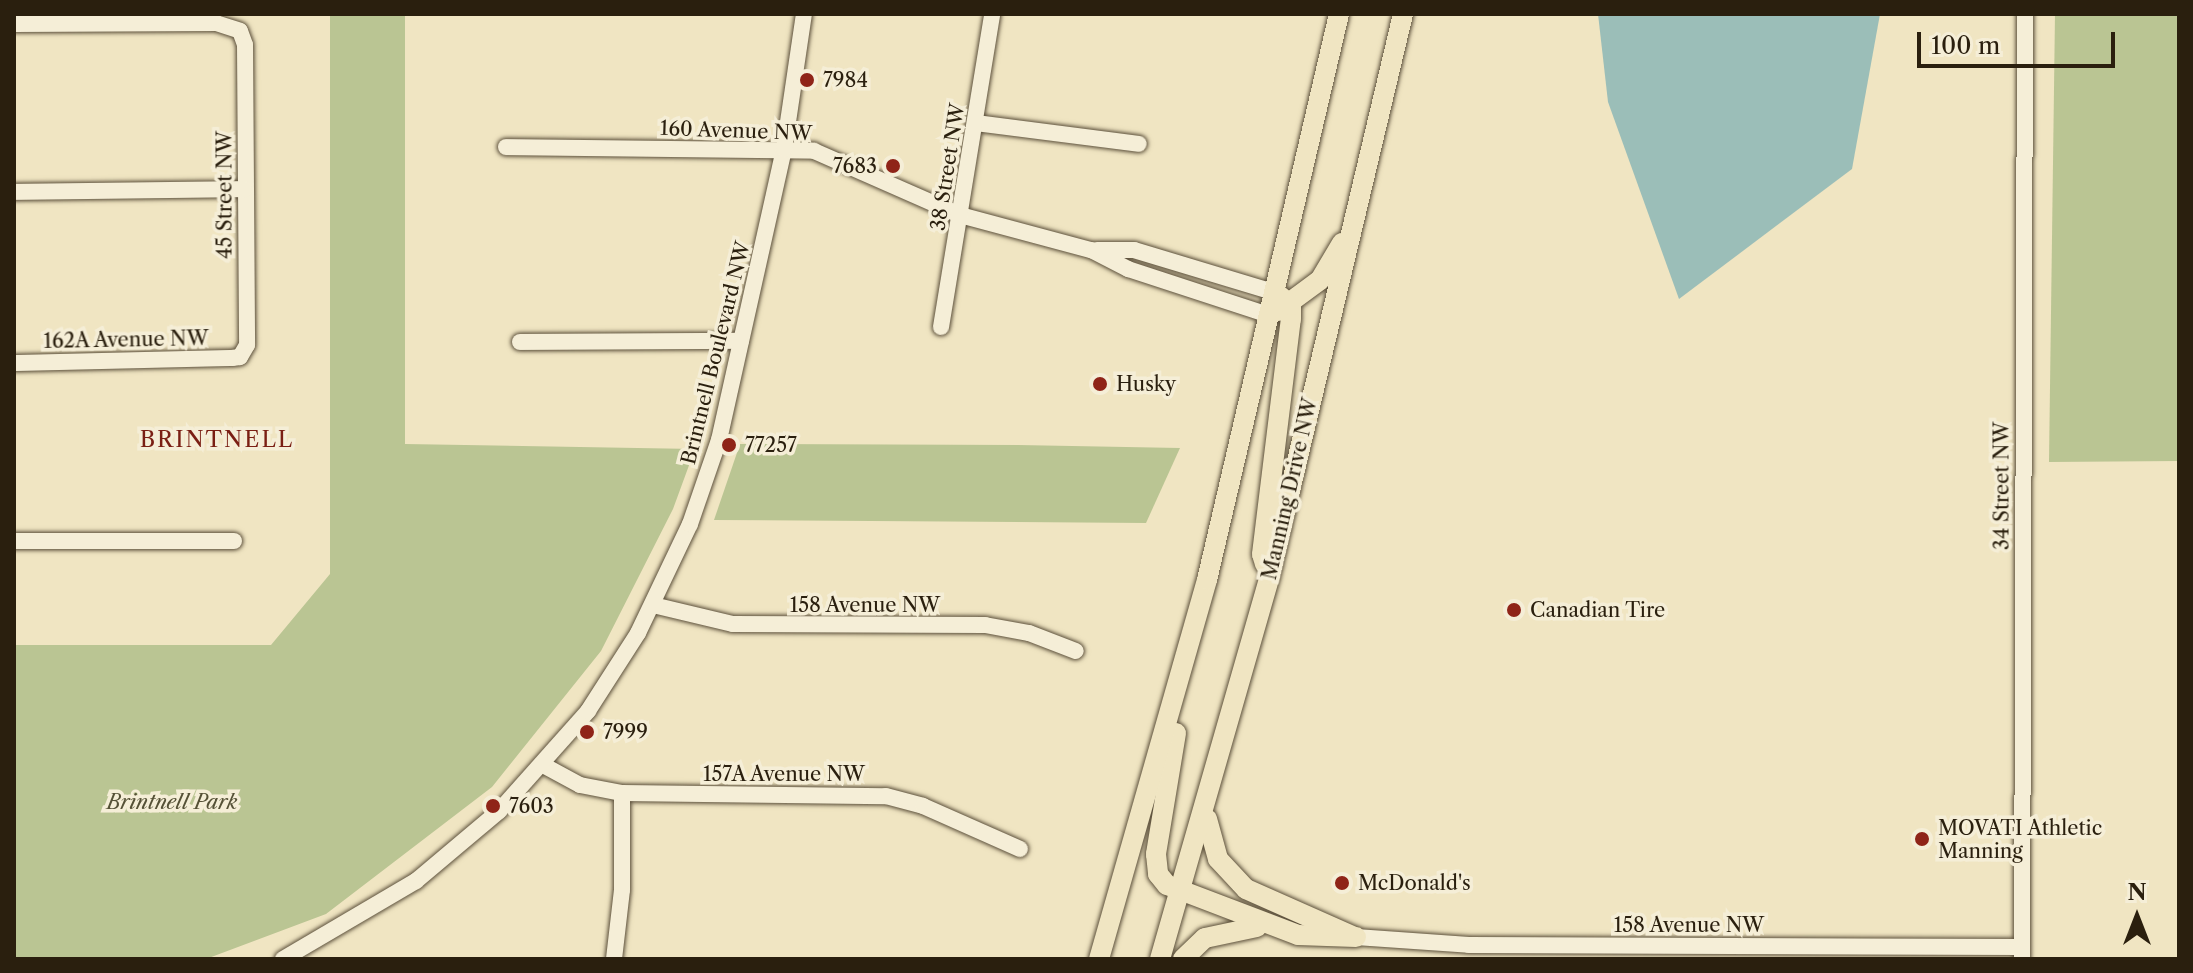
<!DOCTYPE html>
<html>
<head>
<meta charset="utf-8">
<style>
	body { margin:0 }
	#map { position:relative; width:2193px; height:973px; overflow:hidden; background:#f0e5c2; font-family:"Libre Caslon Text",serif }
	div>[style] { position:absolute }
	.green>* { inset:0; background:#bac593 }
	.water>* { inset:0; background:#9bbeb8 }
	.roads { filter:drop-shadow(0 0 2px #5c503b) drop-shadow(0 0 2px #5c503b) }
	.minor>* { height:16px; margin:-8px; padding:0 8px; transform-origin:8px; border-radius:8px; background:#f5eed7 }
	.major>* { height:20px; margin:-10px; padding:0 10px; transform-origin:10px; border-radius:10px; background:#f0e5c2 }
	.dots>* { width:22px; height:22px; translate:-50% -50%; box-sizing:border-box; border:4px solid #f5eed7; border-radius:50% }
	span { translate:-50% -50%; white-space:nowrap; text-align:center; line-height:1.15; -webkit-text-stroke:7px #f5eed7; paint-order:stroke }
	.poi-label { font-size:20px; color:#2a1f0e }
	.left { translate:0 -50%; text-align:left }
	.right { translate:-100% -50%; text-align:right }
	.street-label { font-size:20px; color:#2a1f0e }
	.park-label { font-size:20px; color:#555136; font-style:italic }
	.neighbourhood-label { font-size:22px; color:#7a1f14; letter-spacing:2px }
	.frame { position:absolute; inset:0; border:16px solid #2a1f0e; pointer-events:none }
	.north { position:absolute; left:2097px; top:877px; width:80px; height:80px; -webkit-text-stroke:6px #f5eed7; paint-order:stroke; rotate:0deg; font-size:22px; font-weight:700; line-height:32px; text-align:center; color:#2a1f0e }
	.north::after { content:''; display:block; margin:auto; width:28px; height:36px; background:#2a1f0e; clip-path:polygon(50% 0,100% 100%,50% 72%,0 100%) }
	.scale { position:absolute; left:1917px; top:32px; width:198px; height:36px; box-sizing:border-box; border:4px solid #2a1f0e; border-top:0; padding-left:10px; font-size:24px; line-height:28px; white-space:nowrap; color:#2a1f0e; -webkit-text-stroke:6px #f5eed7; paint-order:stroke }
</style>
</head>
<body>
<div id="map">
	<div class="green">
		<div style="clip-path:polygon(330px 14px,405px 14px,405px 444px,695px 449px,673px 509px,601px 651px,492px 787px,326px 914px,206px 959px,14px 959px,14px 645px,271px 645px,330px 574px)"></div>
		<div style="clip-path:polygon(2055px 14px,2179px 14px,2179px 461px,2049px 462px)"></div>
		<div style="clip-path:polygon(740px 444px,1018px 445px,1180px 448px,1146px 523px,714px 520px)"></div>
	</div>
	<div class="water">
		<div style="clip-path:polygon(1598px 14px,1880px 14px,1852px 169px,1679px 299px,1608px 102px)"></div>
	</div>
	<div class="roads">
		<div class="minor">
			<div style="left:14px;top:24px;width:202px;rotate:-0.3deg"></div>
			<div style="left:216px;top:23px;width:25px;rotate:18deg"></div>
			<div style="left:240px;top:31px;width:15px;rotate:70deg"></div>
			<div style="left:245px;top:45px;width:300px;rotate:89.6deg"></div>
			<div style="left:247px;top:345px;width:14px;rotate:120deg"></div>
			<div style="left:240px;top:357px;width:8px;rotate:173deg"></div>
			<div style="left:232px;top:358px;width:218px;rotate:178.7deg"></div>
			<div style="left:976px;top:123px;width:164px;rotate:7.3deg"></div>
			<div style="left:506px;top:147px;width:308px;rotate:0.7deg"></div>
			<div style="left:814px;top:151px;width:159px;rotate:23.7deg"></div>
			<div style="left:960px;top:215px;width:136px;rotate:15deg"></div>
			<div style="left:1091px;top:250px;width:42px;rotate:27.2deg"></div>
			<div style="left:1128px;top:269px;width:148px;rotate:18.1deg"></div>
			<div style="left:14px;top:192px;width:230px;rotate:-0.7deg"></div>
			<div style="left:1097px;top:250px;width:37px"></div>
			<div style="left:1134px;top:250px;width:148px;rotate:16.8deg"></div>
			<div style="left:941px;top:327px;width:317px;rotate:-80.7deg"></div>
			<div style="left:520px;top:342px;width:221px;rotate:-0.3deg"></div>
			<div style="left:14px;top:541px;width:220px"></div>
			<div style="left:653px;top:605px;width:82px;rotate:13.4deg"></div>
			<div style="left:733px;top:624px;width:252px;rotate:0.2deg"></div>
			<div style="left:985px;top:625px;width:45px;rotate:10.3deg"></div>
			<div style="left:1029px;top:633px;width:50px;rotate:21deg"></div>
			<div style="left:543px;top:765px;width:42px;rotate:28.4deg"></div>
			<div style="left:580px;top:785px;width:43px;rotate:10.8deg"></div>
			<div style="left:622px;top:793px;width:264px;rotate:0.7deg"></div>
			<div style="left:886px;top:796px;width:38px;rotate:15deg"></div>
			<div style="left:923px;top:806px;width:106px;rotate:23.9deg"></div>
			<div style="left:1356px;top:937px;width:113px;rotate:4deg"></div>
			<div style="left:1469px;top:945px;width:553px;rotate:0.21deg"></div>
			<div style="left:283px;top:959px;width:154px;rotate:-30.4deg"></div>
			<div style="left:416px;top:881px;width:109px;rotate:-40.1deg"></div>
			<div style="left:499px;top:811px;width:134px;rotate:-48.3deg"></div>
			<div style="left:588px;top:711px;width:93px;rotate:-57.3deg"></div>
			<div style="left:638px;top:633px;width:121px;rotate:-64.5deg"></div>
			<div style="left:690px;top:524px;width:89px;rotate:-71deg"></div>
			<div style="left:719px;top:440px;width:298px;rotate:-77.4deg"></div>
			<div style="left:784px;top:149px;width:136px;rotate:-81.6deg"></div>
			<div style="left:614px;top:959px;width:69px;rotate:-83.4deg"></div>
			<div style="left:622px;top:890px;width:97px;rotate:-90deg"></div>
			<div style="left:2022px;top:959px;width:945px;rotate:-89.82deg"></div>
		</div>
		<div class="major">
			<div style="left:1278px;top:311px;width:52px;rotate:-36.4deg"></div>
			<div style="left:1320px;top:280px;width:43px;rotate:-59.3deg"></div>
			<div style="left:1265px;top:564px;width:10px;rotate:-107deg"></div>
			<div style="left:1262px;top:554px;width:237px;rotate:-83deg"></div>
			<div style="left:1291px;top:319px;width:14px;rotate:-90deg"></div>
			<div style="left:1291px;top:305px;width:19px;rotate:-141deg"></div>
			<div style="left:1176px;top:733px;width:123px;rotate:99.4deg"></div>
			<div style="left:1156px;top:854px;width:20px;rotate:84deg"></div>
			<div style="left:1158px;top:874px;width:14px;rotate:51deg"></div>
			<div style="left:1167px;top:885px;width:140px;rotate:20.9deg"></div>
			<div style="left:1298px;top:935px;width:58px;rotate:2deg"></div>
			<div style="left:1207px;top:819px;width:41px;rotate:74.6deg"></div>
			<div style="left:1218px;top:859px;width:41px;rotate:47deg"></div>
			<div style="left:1246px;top:889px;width:116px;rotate:23.9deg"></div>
			<div style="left:1099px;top:959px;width:394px;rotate:-74.1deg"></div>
			<div style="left:1207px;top:580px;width:581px;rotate:-76.87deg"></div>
			<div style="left:1160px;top:959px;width:399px;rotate:-74deg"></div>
			<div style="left:1270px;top:575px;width:577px;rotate:-76.66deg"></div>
			<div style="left:1183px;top:959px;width:30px;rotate:-44deg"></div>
			<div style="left:1205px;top:938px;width:53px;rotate:-11.9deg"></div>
		</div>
	</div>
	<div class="dots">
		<div style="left:807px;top:80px;background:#8f2418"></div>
		<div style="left:893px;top:166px;background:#8f2418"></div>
		<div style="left:1100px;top:384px;background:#8f2418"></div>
		<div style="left:729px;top:445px;background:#8f2418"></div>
		<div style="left:1514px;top:610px;background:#8f2418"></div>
		<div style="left:587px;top:732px;background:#8f2418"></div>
		<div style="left:493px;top:806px;background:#8f2418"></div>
		<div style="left:1922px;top:839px;background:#8f2418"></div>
		<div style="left:1342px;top:883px;background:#8f2418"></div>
	</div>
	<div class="poi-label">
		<span class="left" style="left:823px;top:80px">7984</span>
		<span class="right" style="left:877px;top:166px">7683</span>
		<span class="left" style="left:1116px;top:384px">Husky</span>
		<span class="left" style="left:745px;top:445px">77257</span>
		<span class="left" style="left:1530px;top:610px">Canadian Tire</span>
		<span class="left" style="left:603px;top:732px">7999</span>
		<span class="left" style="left:509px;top:806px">7603</span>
		<span class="left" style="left:1938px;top:840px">MOVATI Athletic<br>Manning</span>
		<span class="left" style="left:1358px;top:883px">McDonald's</span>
	</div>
	<div class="street-label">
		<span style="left:736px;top:131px;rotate:2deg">160 Avenue NW</span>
		<span style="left:948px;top:167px;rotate:-81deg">38 Street NW</span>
		<span style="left:225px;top:195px;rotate:-90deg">45 Street NW</span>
		<span style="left:126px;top:340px;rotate:-1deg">162A Avenue NW</span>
		<span style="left:716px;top:353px;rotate:-76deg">Brintnell Boulevard NW</span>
		<span style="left:2002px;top:486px;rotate:-90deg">34 Street NW</span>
		<span style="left:1290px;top:489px;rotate:-77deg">Manning Drive NW</span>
		<span style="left:865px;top:605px">158 Avenue NW</span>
		<span style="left:784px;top:774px">157A Avenue NW</span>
		<span style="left:1689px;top:925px">158 Avenue NW</span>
	</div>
	<div class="park-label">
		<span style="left:172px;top:802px">Brintnell Park</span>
	</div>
	<div class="neighbourhood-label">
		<span style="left:217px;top:440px">BRINTNELL</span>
	</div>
	<div class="frame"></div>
	<div class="north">N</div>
	<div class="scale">100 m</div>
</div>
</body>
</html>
